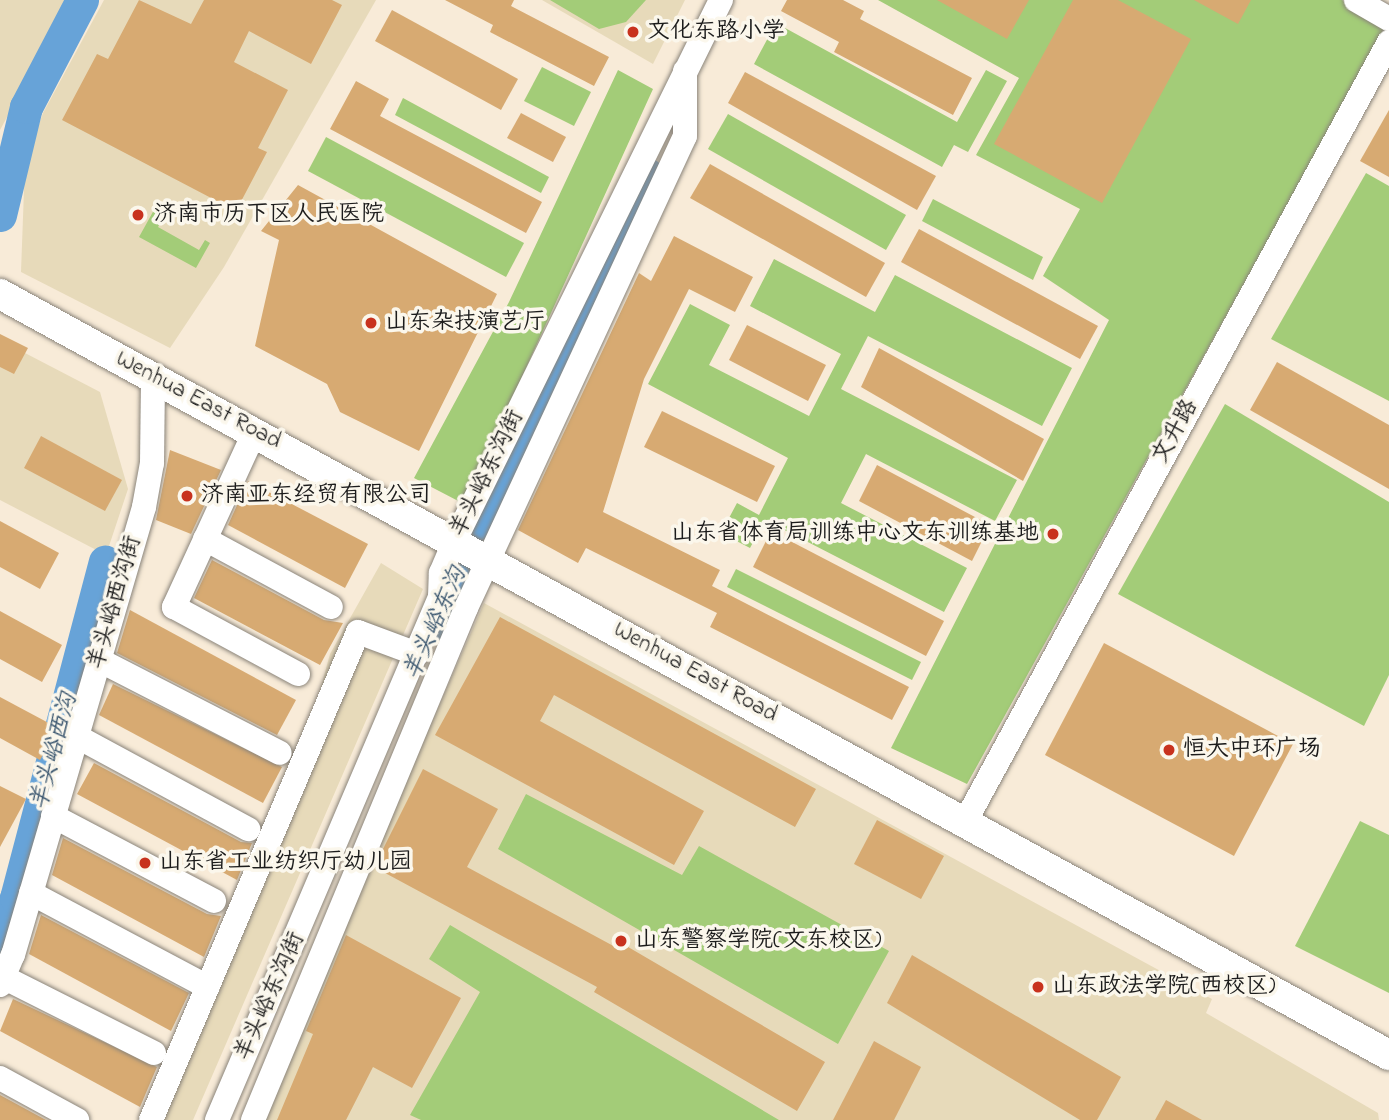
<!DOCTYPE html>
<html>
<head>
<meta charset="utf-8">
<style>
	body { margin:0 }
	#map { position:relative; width:1389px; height:1120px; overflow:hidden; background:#f8ebd8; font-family:"Indie Flower","LXGW WenKai TC",sans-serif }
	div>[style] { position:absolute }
	.built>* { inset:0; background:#e7daba }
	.green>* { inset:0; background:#a3cc78 }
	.river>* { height:33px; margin:-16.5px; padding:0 16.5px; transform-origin:16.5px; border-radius:16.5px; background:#67a3d8 }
	.building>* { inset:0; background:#d7aa72 }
	.roads { filter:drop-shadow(0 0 2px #8a847a) drop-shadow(0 0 2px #8a847a) }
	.minor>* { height:24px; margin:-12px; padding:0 12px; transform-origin:12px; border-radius:12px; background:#fff }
	.major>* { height:30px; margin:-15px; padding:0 15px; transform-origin:15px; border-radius:15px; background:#fff }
	.dots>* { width:19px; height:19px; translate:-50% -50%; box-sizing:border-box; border:4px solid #fbf7ec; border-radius:50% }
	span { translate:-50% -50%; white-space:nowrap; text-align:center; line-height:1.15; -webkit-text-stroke:7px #fbf7ec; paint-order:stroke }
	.poi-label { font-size:23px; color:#1c1c1c }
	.left { translate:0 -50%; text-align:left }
	.right { translate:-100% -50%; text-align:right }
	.street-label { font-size:23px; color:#1c1c1c }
	.water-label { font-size:24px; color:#3e5971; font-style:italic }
</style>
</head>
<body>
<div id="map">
	<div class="built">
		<div style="clip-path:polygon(0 0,71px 0,0 130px)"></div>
		<div style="clip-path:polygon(104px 0,376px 0,224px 267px,170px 348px,21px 272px,25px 163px,43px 113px)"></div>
		<div style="clip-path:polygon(542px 0,685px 0,653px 64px)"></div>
		<div style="clip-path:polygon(0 340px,100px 392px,128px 489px,106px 555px,0 500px)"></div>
		<div style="clip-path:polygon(381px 563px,423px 589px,193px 1120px,145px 1120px,314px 712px,330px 654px)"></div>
		<div style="clip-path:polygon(484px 603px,1212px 999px,1206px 1013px,1378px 1113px,1379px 1120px,257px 1120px)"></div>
	</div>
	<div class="green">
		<div style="clip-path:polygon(550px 0,646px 0,626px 22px,599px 29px)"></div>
		<div style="clip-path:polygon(878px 0,1342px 0,1387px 25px,967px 784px,891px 748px,1109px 320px,1043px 276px,1080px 209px,976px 155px,1019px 78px)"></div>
		<div style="clip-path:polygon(776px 23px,957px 122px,986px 70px,1007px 81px,968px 152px,954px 145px,942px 167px,754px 64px)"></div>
		<div style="clip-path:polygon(542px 67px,591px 92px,574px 126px,524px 101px)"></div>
		<div style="clip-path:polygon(618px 70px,653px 89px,464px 504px,414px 478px,509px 302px)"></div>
		<div style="clip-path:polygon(403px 98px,549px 177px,541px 193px,395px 115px)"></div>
		<div style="clip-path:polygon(728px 114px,906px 215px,886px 250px,708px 149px)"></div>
		<div style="clip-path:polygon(326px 137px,524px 243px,506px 277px,308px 171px)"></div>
		<div style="clip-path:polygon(1366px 173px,1389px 186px,1389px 401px,1271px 339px)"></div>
		<div style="clip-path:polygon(933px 199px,1043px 257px,1033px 280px,922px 221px)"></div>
		<div style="clip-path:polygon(154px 210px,164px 216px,158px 227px,199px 250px,205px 240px,210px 243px,196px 268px,139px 237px)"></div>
		<div style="clip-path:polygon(774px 259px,875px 312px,895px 275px,1072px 368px,1042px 426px,868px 336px,841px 389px,1017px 480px,995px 521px,866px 454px,841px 503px,967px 568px,944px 612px,765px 520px,750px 548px,721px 533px,737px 503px,759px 515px,788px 458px,648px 384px,690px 304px,730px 325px,709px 365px,809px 416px,841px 354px,750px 306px)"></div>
		<div style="clip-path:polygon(1225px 404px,1389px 502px,1389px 675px,1364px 726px,1118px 594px)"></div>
		<div style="clip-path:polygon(736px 569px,921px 662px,912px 680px,727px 587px)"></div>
		<div style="clip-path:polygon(526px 794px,682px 875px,699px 846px,889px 951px,838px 1044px,498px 849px)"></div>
		<div style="clip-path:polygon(1360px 821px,1389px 835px,1389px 993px,1295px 946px)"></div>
		<div style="clip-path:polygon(450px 925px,779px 1120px,421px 1120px,410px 1115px,480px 992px,429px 959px)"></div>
	</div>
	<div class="river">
		<div style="left:0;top:215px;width:111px;rotate:-76.5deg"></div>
		<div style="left:26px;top:107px;width:121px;rotate:-62.4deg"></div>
		<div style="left:435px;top:627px;width:500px;rotate:-64.8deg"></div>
		<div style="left:0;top:940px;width:45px;rotate:-69.1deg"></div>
		<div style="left:16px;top:898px;width:348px;rotate:-75.2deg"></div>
	</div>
	<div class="building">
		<div style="clip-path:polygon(139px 0,191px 24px,204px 0,332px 0,342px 5px,311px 64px,249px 31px,234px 62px,288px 90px,258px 148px,267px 152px,236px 211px,62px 120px,97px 54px,108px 59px)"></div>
		<div style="clip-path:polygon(445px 0,514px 0,511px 6px,609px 57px,594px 86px,490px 32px,493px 25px)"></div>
		<div style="clip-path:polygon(787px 0,843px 0,864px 11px,860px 19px,972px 78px,953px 115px,834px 52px,839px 42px,781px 11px)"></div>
		<div style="clip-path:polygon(937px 0,1029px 0,1007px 39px)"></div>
		<div style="clip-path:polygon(1073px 0,1118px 0,1191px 39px,1102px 203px,994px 144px)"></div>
		<div style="clip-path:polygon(1194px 0,1251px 0,1238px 24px)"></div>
		<div style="clip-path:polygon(392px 10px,518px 79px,501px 110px,375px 41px)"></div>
		<div style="clip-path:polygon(745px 72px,936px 176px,917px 210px,728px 103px)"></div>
		<div style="clip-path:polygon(356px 81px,389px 99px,380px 116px,542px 202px,526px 233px,330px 129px)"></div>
		<div style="clip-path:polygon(1389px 110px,1389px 177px,1360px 161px)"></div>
		<div style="clip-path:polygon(521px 113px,566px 137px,553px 162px,507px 138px)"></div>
		<div style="clip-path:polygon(710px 164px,885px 263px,866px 297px,690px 198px)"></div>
		<div style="clip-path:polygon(298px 185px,497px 294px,419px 451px,340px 412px,327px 384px,255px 346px,279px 240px,261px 231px)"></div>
		<div style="clip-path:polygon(919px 229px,1098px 326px,1080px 359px,901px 262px)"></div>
		<div style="clip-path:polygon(674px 236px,753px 277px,735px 312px,689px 289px,644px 379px,603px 512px,720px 570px,712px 586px,909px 687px,892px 720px,710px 627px,717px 613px,586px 548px,578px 563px,518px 530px,639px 273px,651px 281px)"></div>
		<div style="clip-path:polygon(747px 325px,826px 365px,808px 401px,729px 360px)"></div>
		<div style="clip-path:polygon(0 334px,28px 348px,14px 374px,0 367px)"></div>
		<div style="clip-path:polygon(879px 348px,1044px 439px,1023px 481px,861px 387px)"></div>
		<div style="clip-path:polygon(1277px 362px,1389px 425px,1389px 489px,1250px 410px)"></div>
		<div style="clip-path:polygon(662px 411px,775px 466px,757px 502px,644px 447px)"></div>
		<div style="clip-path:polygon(41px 436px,122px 480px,105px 511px,24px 468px)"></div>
		<div style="clip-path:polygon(170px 450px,221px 470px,191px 534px,156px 520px)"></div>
		<div style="clip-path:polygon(877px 465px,990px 525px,972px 561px,859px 501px)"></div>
		<div style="clip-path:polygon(248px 481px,368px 544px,345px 588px,228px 525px)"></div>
		<div style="clip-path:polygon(0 521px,59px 553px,40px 589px,0 567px)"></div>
		<div style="clip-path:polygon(771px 531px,944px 621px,926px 656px,753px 567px)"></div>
		<div style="clip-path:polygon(212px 560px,324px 620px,343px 623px,320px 665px,194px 598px)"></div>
		<div style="clip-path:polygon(130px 610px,296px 700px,277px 735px,117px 653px)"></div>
		<div style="clip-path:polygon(0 611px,62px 645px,42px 682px,0 659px)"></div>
		<div style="clip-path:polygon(500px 617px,816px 789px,795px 827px,554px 695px,540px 721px,704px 811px,674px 865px,435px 735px)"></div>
		<div style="clip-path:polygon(1104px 643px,1293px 744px,1234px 856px,1045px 755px)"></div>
		<div style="clip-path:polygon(113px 684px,282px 767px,263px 803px,99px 715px)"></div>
		<div style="clip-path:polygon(0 697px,58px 728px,40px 760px,0 738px)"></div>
		<div style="clip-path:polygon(94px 763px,241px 842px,252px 843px,237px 880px,77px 794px)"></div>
		<div style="clip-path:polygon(423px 769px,498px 809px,467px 867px,619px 949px,623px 944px,825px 1062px,797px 1111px,594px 992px,597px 987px,374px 867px)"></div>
		<div style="clip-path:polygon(0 786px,26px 799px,0 847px)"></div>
		<div style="clip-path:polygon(877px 820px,944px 856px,921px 899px,854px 864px)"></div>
		<div style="clip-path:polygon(63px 838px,207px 914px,221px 916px,204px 957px,52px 875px)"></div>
		<div style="clip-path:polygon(41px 915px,189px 993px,171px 1031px,29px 954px)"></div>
		<div style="clip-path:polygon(346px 935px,461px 998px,412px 1088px,373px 1067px,346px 1120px,277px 1120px,313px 1034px,306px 1031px)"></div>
		<div style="clip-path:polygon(912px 955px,1121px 1077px,1097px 1120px,1080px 1120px,887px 1003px)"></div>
		<div style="clip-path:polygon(13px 999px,157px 1067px,140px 1107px,0 1031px)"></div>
		<div style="clip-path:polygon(874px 1041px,921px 1067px,894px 1120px,833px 1120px)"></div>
		<div style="clip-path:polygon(0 1095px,46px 1120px,0 1120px)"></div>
		<div style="clip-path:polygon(1166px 1100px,1202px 1120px,1155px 1120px)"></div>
	</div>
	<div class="roads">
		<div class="minor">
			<div style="left:1356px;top:0;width:38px;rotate:30deg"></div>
			<div style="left:255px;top:431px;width:194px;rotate:114.7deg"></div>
			<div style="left:174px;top:607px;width:141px;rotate:28.4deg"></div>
			<div style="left:205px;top:539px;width:143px;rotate:28.4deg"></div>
			<div style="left:99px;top:660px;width:203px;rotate:27.2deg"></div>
			<div style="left:76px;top:736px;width:196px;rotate:28.4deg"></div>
			<div style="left:53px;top:816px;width:182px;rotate:27.8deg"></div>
			<div style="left:965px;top:822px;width:888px;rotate:-61.47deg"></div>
			<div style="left:31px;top:893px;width:200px;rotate:28deg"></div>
			<div style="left:3px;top:977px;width:169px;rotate:26.7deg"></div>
			<div style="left:0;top:985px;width:33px;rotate:-67deg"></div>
			<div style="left:13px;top:955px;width:467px;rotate:-73.7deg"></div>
			<div style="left:144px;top:507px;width:45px;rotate:-79.7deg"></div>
			<div style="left:152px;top:463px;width:87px;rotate:-89.3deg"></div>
			<div style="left:0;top:1078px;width:88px;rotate:28.6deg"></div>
			<div style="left:151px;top:1120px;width:530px;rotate:-67.01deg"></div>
			<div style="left:358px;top:632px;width:63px;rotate:20.4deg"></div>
			<div style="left:217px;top:1120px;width:569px;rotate:-66.91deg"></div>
			<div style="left:440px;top:597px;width:24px;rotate:-88deg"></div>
			<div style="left:441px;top:573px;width:36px;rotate:-67deg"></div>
			<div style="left:455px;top:540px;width:602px;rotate:-63.78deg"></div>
			<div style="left:253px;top:1120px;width:555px;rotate:-67.41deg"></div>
			<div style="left:466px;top:608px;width:520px;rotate:-65.11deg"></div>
			<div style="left:685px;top:136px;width:65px;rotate:-90deg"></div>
		</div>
		<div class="major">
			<div style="left:0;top:294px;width:1584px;rotate:28.72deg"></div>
		</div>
	</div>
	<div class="dots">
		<div style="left:633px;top:32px;background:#c8321e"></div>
		<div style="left:138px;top:215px;background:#c8321e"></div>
		<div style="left:371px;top:323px;background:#c8321e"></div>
		<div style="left:187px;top:496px;background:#c8321e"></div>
		<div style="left:1053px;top:534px;background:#c8321e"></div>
		<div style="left:1169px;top:750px;background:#c8321e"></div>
		<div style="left:145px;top:863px;background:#c8321e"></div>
		<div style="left:621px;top:941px;background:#c8321e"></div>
		<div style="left:1038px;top:987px;background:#c8321e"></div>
	</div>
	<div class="poi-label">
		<span class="left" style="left:647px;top:32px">文化东路小学</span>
		<span class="left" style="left:154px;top:215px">济南市历下区人民医院</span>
		<span class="left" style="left:385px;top:323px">山东杂技演艺厅</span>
		<span class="left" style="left:201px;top:496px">济南亚东经贸有限公司</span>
		<span class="right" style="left:1039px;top:534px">山东省体育局训练中心文东训练基地</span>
		<span class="left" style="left:1183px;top:750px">恒大中环广场</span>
		<span class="left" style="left:159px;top:863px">山东省工业纺织厅幼儿园</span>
		<span class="left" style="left:635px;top:941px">山东警察学院(文东校区)</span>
		<span class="left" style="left:1052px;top:987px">山东政法学院(西校区)</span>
	</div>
	<div class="street-label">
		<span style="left:198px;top:401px;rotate:28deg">Wenhua East Road</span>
		<span style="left:1176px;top:432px;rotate:-61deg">文升路</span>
		<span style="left:488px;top:474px;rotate:-64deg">羊头峪东沟街</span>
		<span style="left:116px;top:603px;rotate:-74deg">羊头峪西沟街</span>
		<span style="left:695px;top:673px;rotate:29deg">Wenhua East Road</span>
		<span style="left:271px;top:997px;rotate:-66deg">羊头峪东沟街</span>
	</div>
	<div class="water-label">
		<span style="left:436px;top:624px;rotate:-66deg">羊头峪东沟</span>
		<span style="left:55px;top:752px;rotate:-75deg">羊头峪西沟</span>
	</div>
</div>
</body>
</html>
